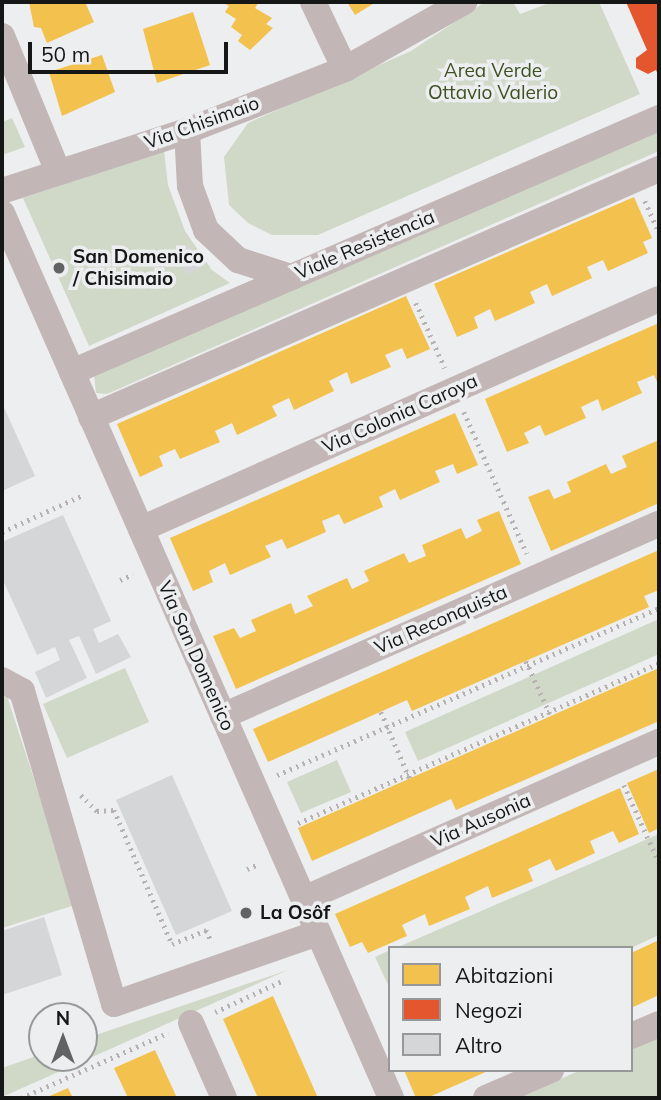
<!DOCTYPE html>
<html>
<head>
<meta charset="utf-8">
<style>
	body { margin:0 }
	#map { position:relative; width:661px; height:1100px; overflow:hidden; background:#edeeef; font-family:Mulish,sans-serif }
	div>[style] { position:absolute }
	.green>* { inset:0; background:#d0d9c8 }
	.homes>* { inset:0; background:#f2c14e }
	.shops>* { inset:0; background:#e4572e }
	.building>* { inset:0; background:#d5d6d7 }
	.path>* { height:4.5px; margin-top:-2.25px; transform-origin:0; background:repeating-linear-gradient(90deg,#b7b1b1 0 2px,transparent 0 7px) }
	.minor>* { height:26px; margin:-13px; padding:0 13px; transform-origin:13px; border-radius:13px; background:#c2b7b6 }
	.dots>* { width:19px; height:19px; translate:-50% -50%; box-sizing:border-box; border:4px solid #eceef0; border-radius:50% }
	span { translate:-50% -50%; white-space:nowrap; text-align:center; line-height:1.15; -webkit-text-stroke:7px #eceef0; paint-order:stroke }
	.park-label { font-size:19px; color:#3e5121 }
	.street-label { font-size:19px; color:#151616 }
	.poi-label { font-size:19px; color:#151616; font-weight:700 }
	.left { translate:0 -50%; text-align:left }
	.frame { position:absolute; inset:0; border:4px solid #151616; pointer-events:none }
	.legend { position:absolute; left:388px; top:946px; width:245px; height:126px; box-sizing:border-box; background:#eceef0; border:2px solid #969899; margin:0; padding:9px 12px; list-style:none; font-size:21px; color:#151616 }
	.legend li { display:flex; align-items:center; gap:14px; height:35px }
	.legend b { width:35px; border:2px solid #969899 }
	.north { position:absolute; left:28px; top:1002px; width:70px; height:70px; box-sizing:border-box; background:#eceef0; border:2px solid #969899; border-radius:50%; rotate:0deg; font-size:19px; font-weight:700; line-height:28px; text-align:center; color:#151616 }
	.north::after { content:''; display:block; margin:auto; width:24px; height:32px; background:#616262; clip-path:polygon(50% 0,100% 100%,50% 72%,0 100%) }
	.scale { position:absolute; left:28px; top:42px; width:200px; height:32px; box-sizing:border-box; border:4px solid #151616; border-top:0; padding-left:9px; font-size:21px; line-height:24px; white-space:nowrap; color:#151616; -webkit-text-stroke:5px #eceef0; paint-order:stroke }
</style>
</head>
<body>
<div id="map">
	<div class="green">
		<div style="clip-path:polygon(485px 2px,513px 2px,520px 14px,552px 2px,599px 2px,640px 94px,318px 235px,272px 235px,248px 223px,229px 205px,224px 157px,248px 123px,411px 51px)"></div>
		<div style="clip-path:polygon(12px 118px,25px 147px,2px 155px,2px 122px)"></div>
		<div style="clip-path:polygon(659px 125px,659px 151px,107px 394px,96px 393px,94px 375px)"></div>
		<div style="clip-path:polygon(164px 151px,168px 185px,185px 231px,212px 270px,230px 283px,89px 346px,23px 198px)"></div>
		<div style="clip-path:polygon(659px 619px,659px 654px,418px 761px,405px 732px)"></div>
		<div style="clip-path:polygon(125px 668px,149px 722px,67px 758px,43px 704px)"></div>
		<div style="clip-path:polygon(7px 696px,75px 905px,2px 928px,2px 698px)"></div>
		<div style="clip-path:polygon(337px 760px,351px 792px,301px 813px,287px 782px)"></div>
		<div style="clip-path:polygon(659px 834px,659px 935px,631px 948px,396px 948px)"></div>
		<div style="clip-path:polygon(390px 950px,390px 989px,375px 957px)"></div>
		<div style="clip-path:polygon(288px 970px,2px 1097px,2px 1068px,42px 1054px,42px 1058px,84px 1058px,84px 1039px)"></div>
		<div style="clip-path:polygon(659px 1036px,659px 1098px,516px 1098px,581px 1070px,631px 1070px,631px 1048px)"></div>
	</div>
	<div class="homes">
		<div style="clip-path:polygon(29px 2px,85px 2px,94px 22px,47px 43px,41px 28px,34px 27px)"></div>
		<div style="clip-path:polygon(222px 2px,259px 2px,255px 8px,272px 18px,266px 24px,273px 28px,250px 50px,238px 41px,242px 35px,231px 27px,236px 19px,225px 12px,229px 6px)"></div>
		<div style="clip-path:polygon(347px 2px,376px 2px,355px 15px)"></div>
		<div style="clip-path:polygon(193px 12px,210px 65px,157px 83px,143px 29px)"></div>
		<div style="clip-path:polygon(102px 55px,115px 92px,62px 116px,49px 72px)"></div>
		<div style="clip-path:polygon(634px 197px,652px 238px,643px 242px,648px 253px,608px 271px,603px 260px,587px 267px,592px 278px,552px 296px,547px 284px,530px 292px,535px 303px,495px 321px,490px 309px,474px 317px,478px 328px,457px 337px,434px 284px)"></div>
		<div style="clip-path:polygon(406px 296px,430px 349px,407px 359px,402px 348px,385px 355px,391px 367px,351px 384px,347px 372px,329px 381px,334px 391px,294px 410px,289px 398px,272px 406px,277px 416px,237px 435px,232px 423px,215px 431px,220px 442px,180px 459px,175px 449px,159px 456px,163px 466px,140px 477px,117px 424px)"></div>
		<div style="clip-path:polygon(659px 323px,659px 386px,654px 375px,637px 382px,642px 393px,602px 411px,598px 399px,581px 407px,586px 418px,545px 436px,540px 425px,524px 433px,529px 443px,507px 452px,485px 399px)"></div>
		<div style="clip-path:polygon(455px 413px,478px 465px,457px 474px,453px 464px,435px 471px,440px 482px,400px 500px,395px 489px,379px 497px,383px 507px,344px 524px,339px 514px,322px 521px,326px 532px,287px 549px,282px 539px,265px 546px,271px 557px,230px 575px,225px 563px,209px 571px,213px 582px,193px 591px,170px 538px)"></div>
		<div style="clip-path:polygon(659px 440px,659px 503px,551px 551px,528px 497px,549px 489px,554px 499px,571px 492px,567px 482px,606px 464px,611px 474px,627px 467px,622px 456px)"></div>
		<div style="clip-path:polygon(499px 511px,521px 564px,236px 689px,213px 636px,234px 628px,240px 638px,256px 631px,251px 620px,291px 603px,295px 614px,313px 606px,307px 596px,347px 578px,352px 589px,369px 581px,364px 571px,404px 553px,409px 563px,426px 556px,422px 545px,461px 528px,466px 539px,482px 531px,477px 520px)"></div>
		<div style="clip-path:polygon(659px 550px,659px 590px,644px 596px,649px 607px,412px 711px,407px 700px,268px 762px,253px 729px)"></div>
		<div style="clip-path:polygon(659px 668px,659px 721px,456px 810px,451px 799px,312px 861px,298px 828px)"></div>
		<div style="clip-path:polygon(659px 769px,659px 828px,649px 833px,627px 783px)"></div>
		<div style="clip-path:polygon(620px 788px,639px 834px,619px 843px,613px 831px,590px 841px,595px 853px,556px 871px,550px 859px,528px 869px,533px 881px,492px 898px,488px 886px,465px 897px,470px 909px,429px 926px,425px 914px,402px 925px,407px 936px,368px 953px,362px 942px,350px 947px,335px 914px)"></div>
		<div style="clip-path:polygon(659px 940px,659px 995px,631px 1008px,631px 953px)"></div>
		<div style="clip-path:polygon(273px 996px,318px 1098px,258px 1098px,223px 1019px)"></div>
		<div style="clip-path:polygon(155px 1050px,177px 1098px,128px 1098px,114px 1068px)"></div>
		<div style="clip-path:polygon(404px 1070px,490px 1070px,427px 1098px,416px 1098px)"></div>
		<div style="clip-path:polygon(68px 1088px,73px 1098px,45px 1098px)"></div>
	</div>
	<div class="shops">
		<div style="clip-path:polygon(626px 2px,659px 2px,659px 77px,656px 70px,648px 74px,636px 68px,636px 58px,647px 50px)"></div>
	</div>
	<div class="building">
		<div style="clip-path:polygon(188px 245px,199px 268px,186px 275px,175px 251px)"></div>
		<div style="clip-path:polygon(2px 403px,35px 476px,2px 491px)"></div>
		<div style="clip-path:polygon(63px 515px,111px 621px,93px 629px,99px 643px,118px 634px,131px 657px,96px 674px,79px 636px,69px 640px,87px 678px,46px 698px,35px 672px,60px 660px,55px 647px,37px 655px,2px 578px,2px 542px)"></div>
		<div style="clip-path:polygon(172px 775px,232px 911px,176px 935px,116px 800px)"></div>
		<div style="clip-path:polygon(44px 917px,62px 975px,2px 995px,2px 931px)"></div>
	</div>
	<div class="path">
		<div style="left:645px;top:201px;width:35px;rotate:66deg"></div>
		<div style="left:416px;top:303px;width:71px;rotate:66deg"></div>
		<div style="left:464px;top:412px;width:155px;rotate:66.1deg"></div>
		<div style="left:2px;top:532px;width:89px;rotate:-24.6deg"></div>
		<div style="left:120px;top:580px;width:14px;rotate:-25deg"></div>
		<div style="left:526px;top:661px;width:60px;rotate:65.6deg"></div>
		<div style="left:381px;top:712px;width:73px;rotate:66.6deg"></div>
		<div style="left:277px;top:775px;width:417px;rotate:-23.6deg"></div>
		<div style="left:624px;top:785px;width:85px;rotate:65.6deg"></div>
		<div style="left:81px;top:795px;width:23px;rotate:45deg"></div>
		<div style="left:97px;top:811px;width:17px;rotate:-3deg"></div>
		<div style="left:114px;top:810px;width:146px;rotate:66.6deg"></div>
		<div style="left:172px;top:944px;width:37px;rotate:-22deg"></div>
		<div style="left:206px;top:930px;width:14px;rotate:65deg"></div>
		<div style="left:298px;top:823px;width:395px;rotate:-23.9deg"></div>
		<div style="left:247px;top:869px;width:13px;rotate:-23deg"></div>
		<div style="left:215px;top:1012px;width:76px;rotate:-24.9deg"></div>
		<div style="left:21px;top:1098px;width:161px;rotate:-23.9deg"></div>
	</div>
	<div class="minor">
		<div style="left:313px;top:2px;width:74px;rotate:64.5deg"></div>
		<div style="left:2px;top:36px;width:147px;rotate:67.6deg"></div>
		<div style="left:187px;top:131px;width:55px;rotate:86.9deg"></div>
		<div style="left:190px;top:186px;width:47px;rotate:70deg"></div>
		<div style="left:206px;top:230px;width:44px;rotate:43.2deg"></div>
		<div style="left:238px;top:260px;width:56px;rotate:17.8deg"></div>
		<div style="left:2px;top:191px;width:194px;rotate:-18deg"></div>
		<div style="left:187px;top:131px;width:170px;rotate:-21.4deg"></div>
		<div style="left:345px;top:69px;width:137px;rotate:-29.4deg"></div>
		<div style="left:2px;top:213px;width:967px;rotate:66.27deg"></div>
		<div style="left:72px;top:372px;width:640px;rotate:-23.4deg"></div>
		<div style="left:91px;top:417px;width:620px;rotate:-23.59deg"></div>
		<div style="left:141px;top:529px;width:567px;rotate:-23.94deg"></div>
		<div style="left:2px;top:680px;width:23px;rotate:29deg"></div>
		<div style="left:22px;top:691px;width:326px;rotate:73.6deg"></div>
		<div style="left:114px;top:1004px;width:216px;rotate:-19.2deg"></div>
		<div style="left:223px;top:716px;width:476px;rotate:-23.8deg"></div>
		<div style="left:304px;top:899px;width:388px;rotate:-23.9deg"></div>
		<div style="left:191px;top:1023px;width:82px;rotate:66.3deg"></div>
		<div style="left:631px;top:1036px;width:30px;rotate:-23deg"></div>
		<div style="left:486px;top:1098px;width:71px;rotate:-23.3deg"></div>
	</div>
	<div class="dots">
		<div style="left:59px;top:268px;background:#616262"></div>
		<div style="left:246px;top:913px;background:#616262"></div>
	</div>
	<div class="park-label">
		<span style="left:493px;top:82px">Area Verde<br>Ottavio Valerio</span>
	</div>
	<div class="street-label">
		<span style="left:202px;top:123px;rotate:-20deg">Via Chisimaio</span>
		<span style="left:365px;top:245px;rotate:-23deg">Viale Resistencia</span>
		<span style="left:400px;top:414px;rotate:-24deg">Via Colonia Caroya</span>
		<span style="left:441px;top:620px;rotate:-24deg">Via Reconquista</span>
		<span style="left:196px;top:656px;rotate:66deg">Via San Domenico</span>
		<span style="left:481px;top:821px;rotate:-24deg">Via Ausonia</span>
	</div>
	<div class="poi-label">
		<span class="left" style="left:73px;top:268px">San Domenico<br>/ Chisimaio</span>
		<span class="left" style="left:260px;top:913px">La Osôf</span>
	</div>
	<div class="frame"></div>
	<ul class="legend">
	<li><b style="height:19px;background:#f2c14e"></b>Abitazioni</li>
	<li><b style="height:19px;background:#e4572e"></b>Negozi</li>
	<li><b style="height:19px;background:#d5d6d7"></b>Altro</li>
	</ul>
	<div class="north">N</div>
	<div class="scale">50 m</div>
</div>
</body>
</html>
